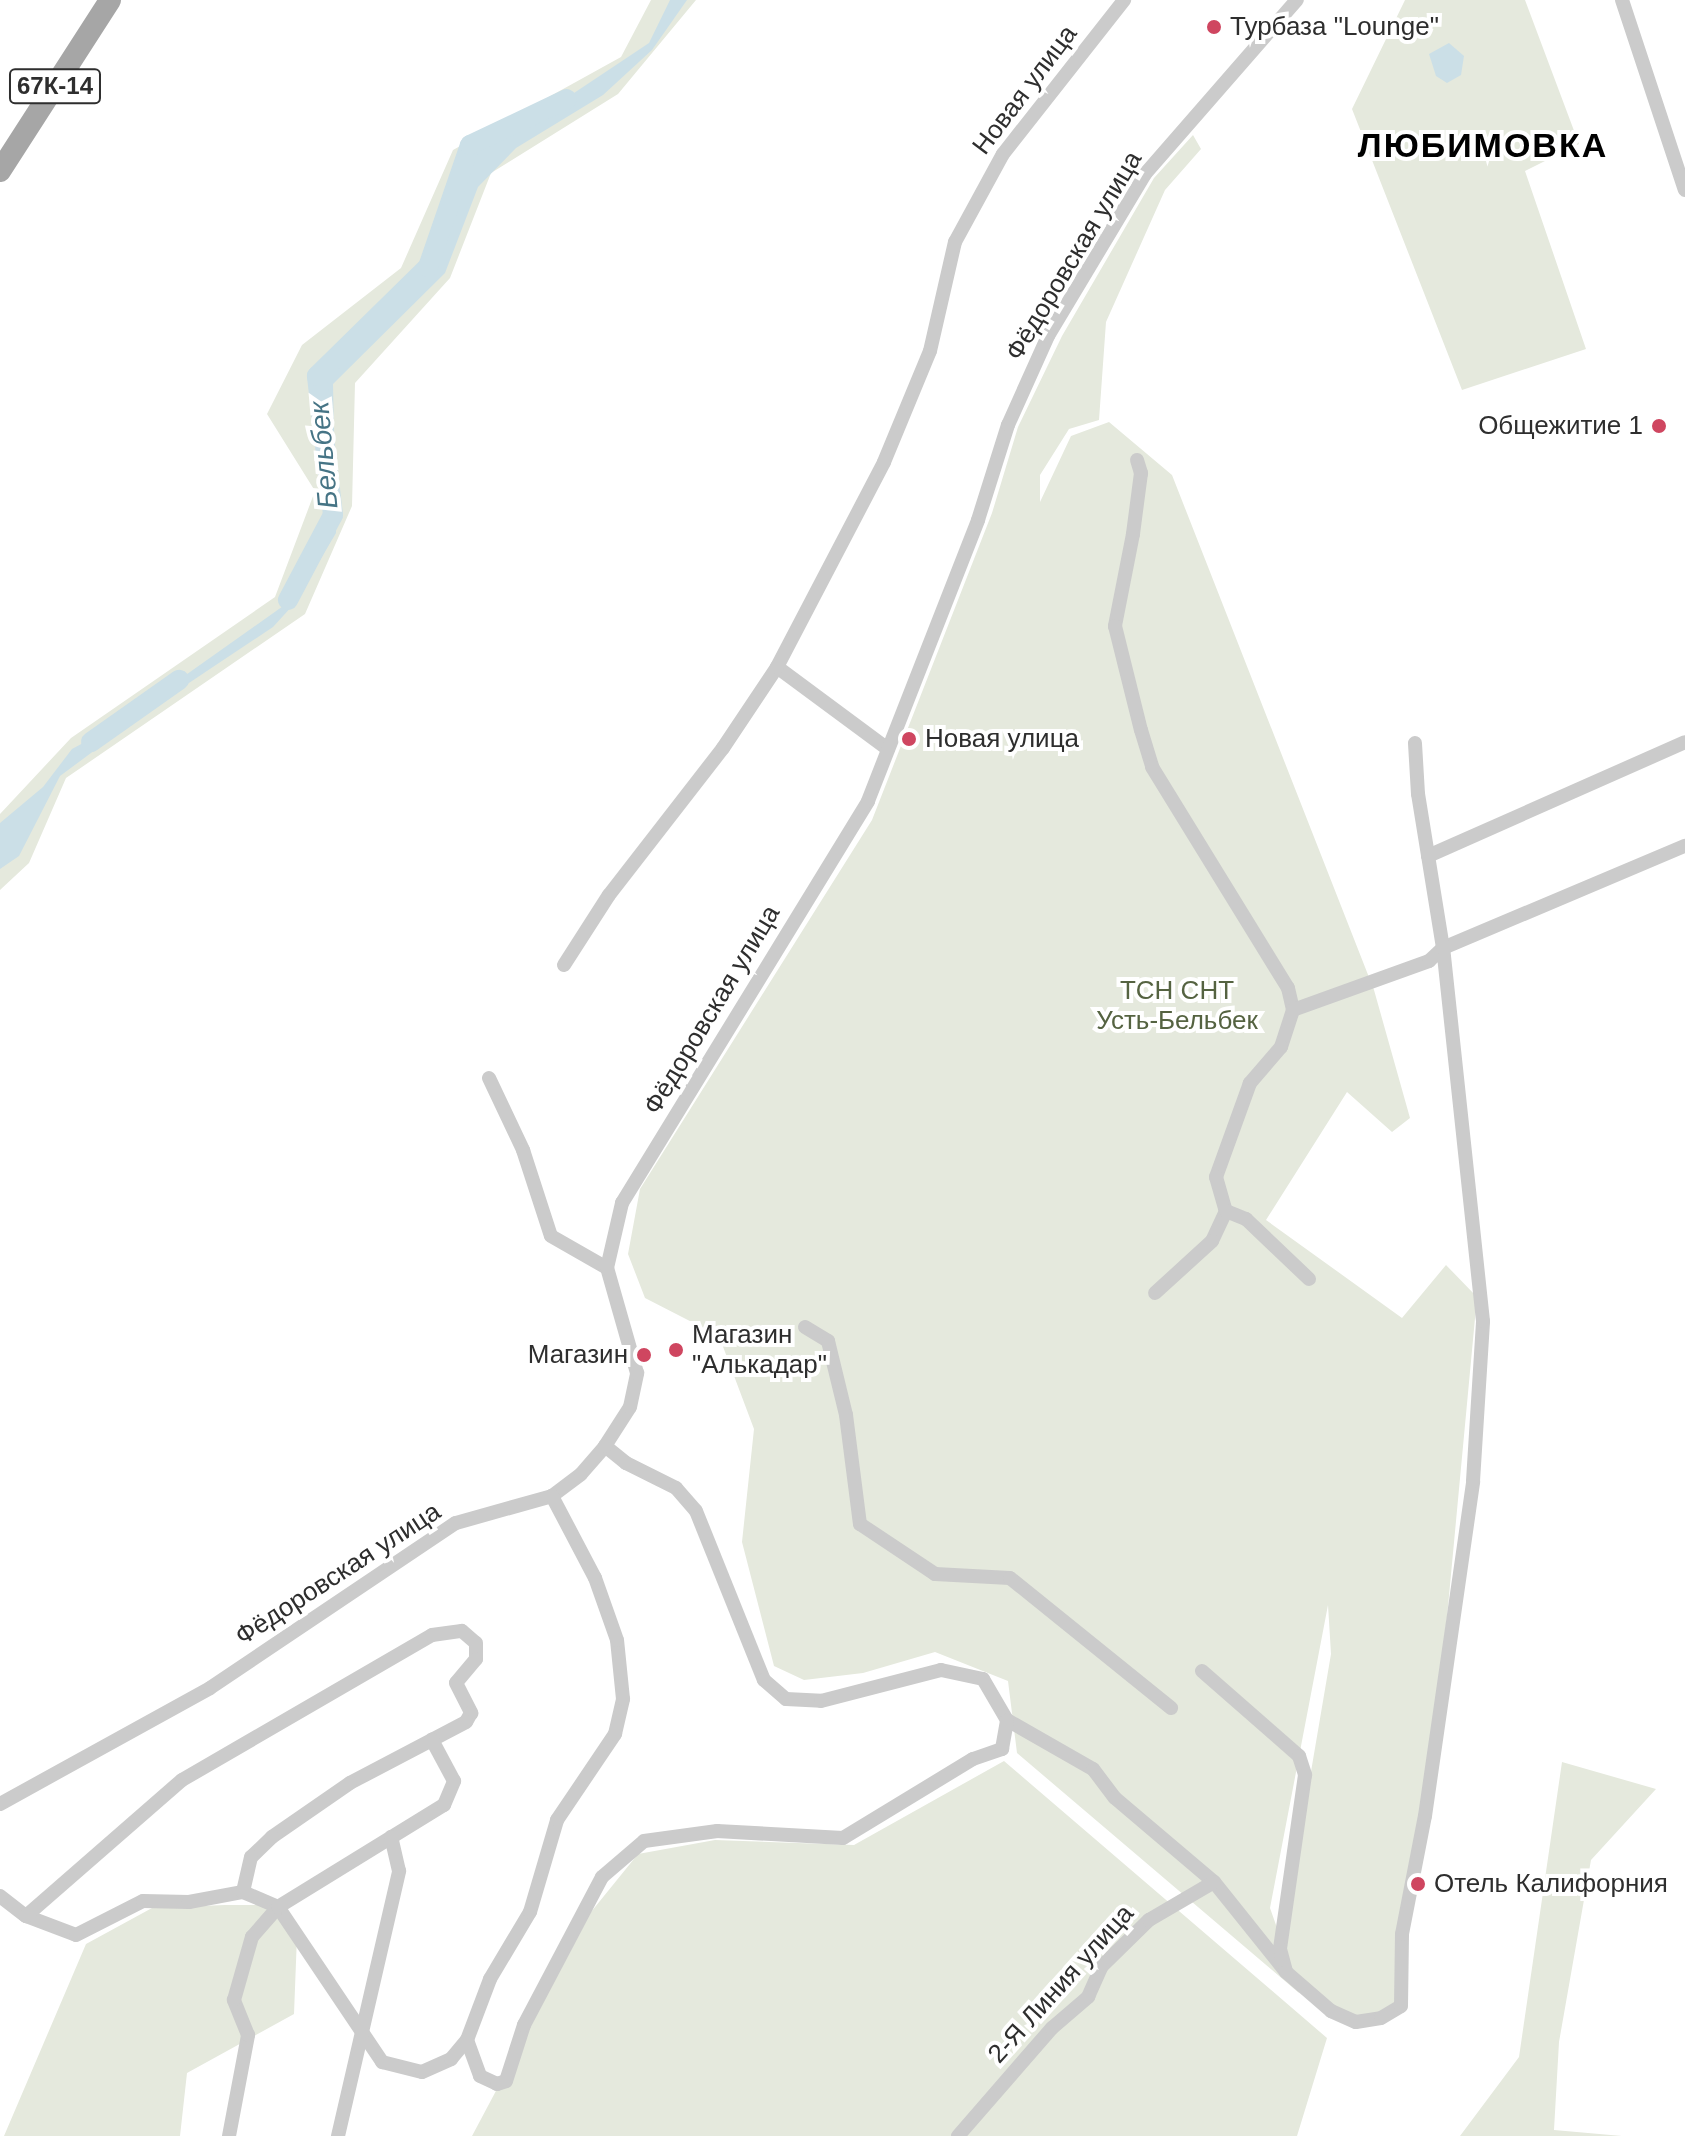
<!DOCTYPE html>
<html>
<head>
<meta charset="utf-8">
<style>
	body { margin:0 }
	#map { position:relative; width:1685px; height:2136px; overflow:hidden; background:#fff; font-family:Helvetica,sans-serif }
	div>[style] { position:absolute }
	.green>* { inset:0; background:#e5e9dd }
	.water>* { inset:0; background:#cbdfe7 }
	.river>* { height:20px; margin:-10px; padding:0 10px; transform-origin:10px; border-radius:10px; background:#cbdfe7 }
	.street>* { height:14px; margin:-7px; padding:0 7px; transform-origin:7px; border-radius:7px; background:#cbcbcb }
	.primary>* { height:22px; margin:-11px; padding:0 11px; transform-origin:11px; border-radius:11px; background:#a6a6a6 }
	.dots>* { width:22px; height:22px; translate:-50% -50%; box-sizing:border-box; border:4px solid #fff; border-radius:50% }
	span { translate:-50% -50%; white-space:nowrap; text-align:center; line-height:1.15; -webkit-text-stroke:8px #fff; paint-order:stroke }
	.shield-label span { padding:2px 6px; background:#fff; border:2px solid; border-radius:6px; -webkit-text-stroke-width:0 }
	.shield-label { font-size:24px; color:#2e2e2e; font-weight:700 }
	.poi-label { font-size:26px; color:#2e2e2e }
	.left { translate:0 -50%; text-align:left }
	.right { translate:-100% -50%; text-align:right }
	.street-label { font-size:26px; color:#2e2e2e }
	.park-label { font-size:26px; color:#556341 }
	.water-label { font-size:28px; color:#467485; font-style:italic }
	.district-label { font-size:34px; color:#000; font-weight:700; letter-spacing:2px }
</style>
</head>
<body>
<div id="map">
	<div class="green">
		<div style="clip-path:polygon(651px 0,696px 0,618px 94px,491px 173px,450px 278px,355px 383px,352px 506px,305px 614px,66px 778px,29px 863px,0 890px,0 814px,71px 738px,275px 597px,315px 491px,267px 414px,302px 345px,401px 268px,453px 150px,621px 57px)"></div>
		<div style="clip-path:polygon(1405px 0,1525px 0,1579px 144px,1525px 171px,1586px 349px,1462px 390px,1352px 109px)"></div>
		<div style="clip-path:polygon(evenodd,1193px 135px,1201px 149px,1165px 190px,1106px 322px,1099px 420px,1069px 429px,1040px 475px,1040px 502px,1071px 436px,1109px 422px,1172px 475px,1374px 990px,1410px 1118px,1392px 1132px,1347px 1092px,1266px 1220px,1402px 1318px,1446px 1265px,1477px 1297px,1447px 1617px,1398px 2004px,1357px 2020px,1332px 2008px,1294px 1978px,1299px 1993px,1017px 1753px,1008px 1681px,935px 1652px,863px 1673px,804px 1680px,774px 1666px,742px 1542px,754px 1429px,719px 1336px,645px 1298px,628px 1254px,640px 1189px,872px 820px,992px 513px,1018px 427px,1062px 336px,1154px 178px,1193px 135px,1328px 1605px,1331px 1654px,1282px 1942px,1270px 1908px,1328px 1605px)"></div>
		<div style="clip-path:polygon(1004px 1761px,1327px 2038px,1297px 2136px,472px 2136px,591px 1912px,638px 1854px,715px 1840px,854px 1845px)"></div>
		<div style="clip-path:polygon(1562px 1762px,1656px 1789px,1591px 1860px,1559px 2042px,1554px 2130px,1622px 2136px,1460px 2136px,1519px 2057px)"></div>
		<div style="clip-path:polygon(225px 1905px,263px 1905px,297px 1936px,294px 2014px,187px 2073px,180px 2136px,4px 2136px,86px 1944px,152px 1908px)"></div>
	</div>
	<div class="water">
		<div style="clip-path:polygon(670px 0,687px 0,652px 50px,603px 95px,516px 148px,478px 187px,445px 273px,333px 384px,336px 533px,294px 604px,273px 627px,153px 707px,60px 776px,19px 856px,0 869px,0 823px,43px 787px,72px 749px,111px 728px,286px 604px,287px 590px,301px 577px,330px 514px,317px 376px,428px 267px,470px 145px,547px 111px,649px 43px)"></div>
		<div style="clip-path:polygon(1449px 43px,1464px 56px,1461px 75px,1447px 83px,1436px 76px,1429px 54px)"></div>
	</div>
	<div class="river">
		<div style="left:288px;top:600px;width:96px;rotate:-62.1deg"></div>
		<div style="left:333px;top:515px;width:140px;rotate:-96.6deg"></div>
		<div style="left:317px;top:376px;width:156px;rotate:-44.5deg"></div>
		<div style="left:428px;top:267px;width:129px;rotate:-71deg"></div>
		<div style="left:470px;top:145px;width:107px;rotate:-25.4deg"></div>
		<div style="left:91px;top:742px;width:108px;rotate:-35.2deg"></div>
	</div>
	<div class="street">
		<div style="left:1622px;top:0;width:200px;rotate:71.7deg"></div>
		<div style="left:1137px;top:460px;width:14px;rotate:73deg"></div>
		<div style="left:1141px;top:473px;width:62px;rotate:97.5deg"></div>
		<div style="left:1133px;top:534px;width:94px;rotate:101.1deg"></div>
		<div style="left:1115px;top:626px;width:107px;rotate:76deg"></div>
		<div style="left:1141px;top:730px;width:39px;rotate:73deg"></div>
		<div style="left:1152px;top:767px;width:259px;rotate:58.4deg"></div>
		<div style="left:1288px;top:988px;width:23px;rotate:77deg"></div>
		<div style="left:1293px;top:1010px;width:39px;rotate:108deg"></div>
		<div style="left:1281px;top:1047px;width:48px;rotate:130.7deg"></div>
		<div style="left:1250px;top:1083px;width:100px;rotate:109.9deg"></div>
		<div style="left:1216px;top:1177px;width:35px;rotate:74deg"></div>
		<div style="left:1226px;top:1211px;width:33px;rotate:115deg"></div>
		<div style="left:1212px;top:1241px;width:77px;rotate:137.6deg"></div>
		<div style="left:777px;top:667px;width:138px;rotate:36.5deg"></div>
		<div style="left:1428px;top:856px;width:281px;rotate:-23.9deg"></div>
		<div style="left:564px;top:965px;width:83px;rotate:-57.3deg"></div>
		<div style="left:609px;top:895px;width:186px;rotate:-52.2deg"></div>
		<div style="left:723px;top:748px;width:97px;rotate:-56.3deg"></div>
		<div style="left:777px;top:667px;width:231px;rotate:-62.4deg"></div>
		<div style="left:884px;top:462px;width:120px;rotate:-67.5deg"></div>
		<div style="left:930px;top:351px;width:112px;rotate:-77.1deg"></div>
		<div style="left:955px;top:242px;width:100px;rotate:-61.4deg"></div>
		<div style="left:1003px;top:154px;width:196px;rotate:-51.8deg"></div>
		<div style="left:1293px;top:1010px;width:145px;rotate:-19.8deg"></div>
		<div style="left:1429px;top:961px;width:19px;rotate:-43deg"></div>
		<div style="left:1443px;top:948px;width:263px;rotate:-22.9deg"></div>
		<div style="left:489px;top:1078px;width:80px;rotate:64.7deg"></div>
		<div style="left:523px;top:1150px;width:90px;rotate:72deg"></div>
		<div style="left:551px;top:1236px;width:64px;rotate:29.7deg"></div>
		<div style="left:1226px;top:1211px;width:22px;rotate:22deg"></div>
		<div style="left:1246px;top:1219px;width:87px;rotate:43.6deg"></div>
		<div style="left:805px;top:1327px;width:27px;rotate:31deg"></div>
		<div style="left:828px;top:1341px;width:76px;rotate:76.3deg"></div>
		<div style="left:846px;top:1415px;width:110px;rotate:82.7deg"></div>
		<div style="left:860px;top:1524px;width:90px;rotate:33.7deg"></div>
		<div style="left:935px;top:1574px;width:75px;rotate:3.1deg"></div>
		<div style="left:1010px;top:1578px;width:207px;rotate:38.9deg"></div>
		<div style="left:605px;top:1446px;width:27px;rotate:39deg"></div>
		<div style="left:626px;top:1463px;width:56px;rotate:26.6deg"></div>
		<div style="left:676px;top:1488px;width:30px;rotate:49deg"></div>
		<div style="left:696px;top:1511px;width:182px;rotate:68.1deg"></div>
		<div style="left:764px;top:1680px;width:29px;rotate:41deg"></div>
		<div style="left:786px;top:1699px;width:35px;rotate:3deg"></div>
		<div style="left:821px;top:1701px;width:124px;rotate:-14.5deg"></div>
		<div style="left:941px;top:1670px;width:43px;rotate:12.1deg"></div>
		<div style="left:983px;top:1679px;width:48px;rotate:59.7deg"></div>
		<div style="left:1007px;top:1720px;width:99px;rotate:29.7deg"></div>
		<div style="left:1093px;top:1769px;width:36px;rotate:53deg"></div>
		<div style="left:1115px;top:1798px;width:130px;rotate:40.3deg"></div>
		<div style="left:1214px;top:1882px;width:115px;rotate:51.3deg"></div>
		<div style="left:1202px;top:1671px;width:129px;rotate:41.2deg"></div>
		<div style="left:1299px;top:1756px;width:20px;rotate:72deg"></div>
		<div style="left:1305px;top:1775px;width:176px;rotate:98.2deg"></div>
		<div style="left:1280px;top:1949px;width:24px;rotate:75deg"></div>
		<div style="left:1286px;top:1972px;width:60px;rotate:40.9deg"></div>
		<div style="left:1331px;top:2011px;width:27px;rotate:24deg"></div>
		<div style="left:1356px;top:2022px;width:25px;rotate:-9deg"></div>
		<div style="left:1381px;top:2018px;width:23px;rotate:-31deg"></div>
		<div style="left:1401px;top:2006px;width:72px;rotate:-89.2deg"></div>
		<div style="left:1402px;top:1934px;width:120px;rotate:-79deg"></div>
		<div style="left:1425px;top:1816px;width:338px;rotate:-81.8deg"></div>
		<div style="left:1473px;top:1481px;width:160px;rotate:-86.4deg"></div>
		<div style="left:1483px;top:1321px;width:375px;rotate:-96.1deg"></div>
		<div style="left:1443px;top:948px;width:156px;rotate:-99.2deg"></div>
		<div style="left:1418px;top:794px;width:51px;rotate:-93.4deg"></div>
		<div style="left:0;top:1804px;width:240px;rotate:-28.9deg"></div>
		<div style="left:210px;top:1688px;width:296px;rotate:-33.9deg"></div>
		<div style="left:456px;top:1523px;width:100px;rotate:-15.7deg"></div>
		<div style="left:552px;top:1496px;width:36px;rotate:-37deg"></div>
		<div style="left:581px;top:1474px;width:37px;rotate:-49deg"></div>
		<div style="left:605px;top:1446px;width:46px;rotate:-57.3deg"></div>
		<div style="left:630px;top:1407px;width:35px;rotate:-78deg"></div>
		<div style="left:637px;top:1373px;width:109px;rotate:-105.9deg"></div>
		<div style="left:607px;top:1268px;width:67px;rotate:-77deg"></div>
		<div style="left:622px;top:1203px;width:471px;rotate:-58.5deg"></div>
		<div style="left:868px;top:801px;width:302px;rotate:-68.6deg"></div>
		<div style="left:978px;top:520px;width:100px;rotate:-72.5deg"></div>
		<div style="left:1008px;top:425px;width:98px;rotate:-65.8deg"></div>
		<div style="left:1048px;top:336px;width:189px;rotate:-59.1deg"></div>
		<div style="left:1145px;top:174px;width:231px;rotate:-48.9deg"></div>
		<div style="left:0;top:1896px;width:33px;rotate:38deg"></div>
		<div style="left:26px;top:1916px;width:53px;rotate:20.8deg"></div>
		<div style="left:76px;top:1935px;width:75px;rotate:-26.9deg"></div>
		<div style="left:143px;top:1901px;width:46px;rotate:1.2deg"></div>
		<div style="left:189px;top:1902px;width:55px;rotate:-10.5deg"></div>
		<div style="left:243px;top:1892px;width:38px;rotate:23deg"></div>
		<div style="left:278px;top:1907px;width:187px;rotate:56.1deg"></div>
		<div style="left:382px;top:2062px;width:41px;rotate:14deg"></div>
		<div style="left:422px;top:2072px;width:32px;rotate:-24deg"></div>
		<div style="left:451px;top:2059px;width:25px;rotate:-50deg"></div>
		<div style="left:467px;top:2040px;width:65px;rotate:-69.3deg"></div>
		<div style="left:490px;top:1979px;width:78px;rotate:-59.2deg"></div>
		<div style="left:530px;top:1912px;width:96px;rotate:-73.6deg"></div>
		<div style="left:557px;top:1820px;width:104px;rotate:-56deg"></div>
		<div style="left:615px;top:1734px;width:36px;rotate:-77deg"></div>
		<div style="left:623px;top:1699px;width:59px;rotate:-95.8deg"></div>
		<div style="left:617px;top:1640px;width:66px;rotate:-109.5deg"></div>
		<div style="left:595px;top:1578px;width:93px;rotate:-117.7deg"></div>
		<div style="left:26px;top:1916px;width:207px;rotate:-41.1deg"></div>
		<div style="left:182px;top:1780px;width:289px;rotate:-30.1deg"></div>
		<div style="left:432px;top:1635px;width:30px;rotate:-8deg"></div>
		<div style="left:462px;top:1631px;width:18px;rotate:41deg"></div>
		<div style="left:476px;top:1643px;width:16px;rotate:90deg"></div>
		<div style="left:476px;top:1659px;width:31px;rotate:130deg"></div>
		<div style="left:456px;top:1683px;width:34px;rotate:63deg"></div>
		<div style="left:471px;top:1713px;width:10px;rotate:119deg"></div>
		<div style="left:466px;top:1722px;width:131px;rotate:152.3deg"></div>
		<div style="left:350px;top:1783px;width:95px;rotate:145.3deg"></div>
		<div style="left:272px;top:1837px;width:29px;rotate:136deg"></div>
		<div style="left:251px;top:1857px;width:36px;rotate:103deg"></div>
		<div style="left:467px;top:2040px;width:38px;rotate:70deg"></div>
		<div style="left:480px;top:2076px;width:19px;rotate:25deg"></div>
		<div style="left:497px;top:2084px;width:9px;rotate:-18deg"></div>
		<div style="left:506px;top:2081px;width:59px;rotate:-72.2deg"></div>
		<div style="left:524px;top:2025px;width:167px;rotate:-62.2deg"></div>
		<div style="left:602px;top:1877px;width:55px;rotate:-40.6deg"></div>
		<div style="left:644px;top:1841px;width:74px;rotate:-7.8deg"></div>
		<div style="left:717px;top:1831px;width:126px;rotate:3.2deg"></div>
		<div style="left:843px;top:1838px;width:152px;rotate:-31.3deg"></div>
		<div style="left:973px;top:1759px;width:31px;rotate:-19deg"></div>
		<div style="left:1002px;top:1749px;width:29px;rotate:-80deg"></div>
		<div style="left:229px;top:2136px;width:103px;rotate:-79.3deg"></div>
		<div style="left:248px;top:2035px;width:38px;rotate:-112deg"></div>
		<div style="left:234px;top:2000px;width:66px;rotate:-74.1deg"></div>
		<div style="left:252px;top:1937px;width:40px;rotate:-49deg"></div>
		<div style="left:278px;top:1907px;width:195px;rotate:-31.6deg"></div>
		<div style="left:444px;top:1805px;width:26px;rotate:-67deg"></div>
		<div style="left:454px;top:1781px;width:47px;rotate:-118.2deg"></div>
		<div style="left:338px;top:2136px;width:272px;rotate:-77deg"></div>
		<div style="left:399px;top:1871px;width:35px;rotate:-103deg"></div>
		<div style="left:958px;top:2136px;width:143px;rotate:-49deg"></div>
		<div style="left:1052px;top:2028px;width:48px;rotate:-40.7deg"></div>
		<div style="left:1088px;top:1997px;width:34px;rotate:-66deg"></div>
		<div style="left:1102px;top:1966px;width:66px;rotate:-44.4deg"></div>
		<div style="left:1149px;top:1920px;width:75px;rotate:-30.3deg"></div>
	</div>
	<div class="primary">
		<div style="left:0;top:171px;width:203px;rotate:-57.2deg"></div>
	</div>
	<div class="dots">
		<div style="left:1214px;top:27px;background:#cf4660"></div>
		<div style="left:1659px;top:426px;background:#cf4660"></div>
		<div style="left:909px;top:739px;background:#cf4660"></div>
		<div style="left:676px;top:1350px;background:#cf4660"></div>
		<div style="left:644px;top:1355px;background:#cf4660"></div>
		<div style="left:1418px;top:1884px;background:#cf4660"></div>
	</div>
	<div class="shield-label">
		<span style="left:55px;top:86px">67К-14</span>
	</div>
	<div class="poi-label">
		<span class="left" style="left:1230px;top:27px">Турбаза "Lounge"</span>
		<span class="right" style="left:1643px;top:426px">Общежитие 1</span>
		<span class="left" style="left:925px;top:739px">Новая улица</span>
		<span class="left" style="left:692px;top:1350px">Магазин<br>"Алькадар"</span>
		<span class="right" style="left:628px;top:1355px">Магазин</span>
		<span class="left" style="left:1434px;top:1884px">Отель Калифорния</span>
	</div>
	<div class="street-label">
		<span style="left:1025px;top:90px;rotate:-53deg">Новая улица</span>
		<span style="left:1074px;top:256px;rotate:-59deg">Фёдоровская улица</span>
		<span style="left:712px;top:1010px;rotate:-59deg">Фёдоровская улица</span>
		<span style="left:338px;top:1574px;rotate:-33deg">Фёдоровская улица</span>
		<span style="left:1061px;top:1984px;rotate:-48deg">2-Я Линия улица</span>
	</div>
	<div class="park-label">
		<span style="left:1177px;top:1006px">ТСН СНТ<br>Усть-Бельбек</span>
	</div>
	<div class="water-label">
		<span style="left:324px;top:455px;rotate:-95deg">Бельбек</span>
	</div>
	<div class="district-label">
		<span style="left:1483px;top:146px">ЛЮБИМОВКА</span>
	</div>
</div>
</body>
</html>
